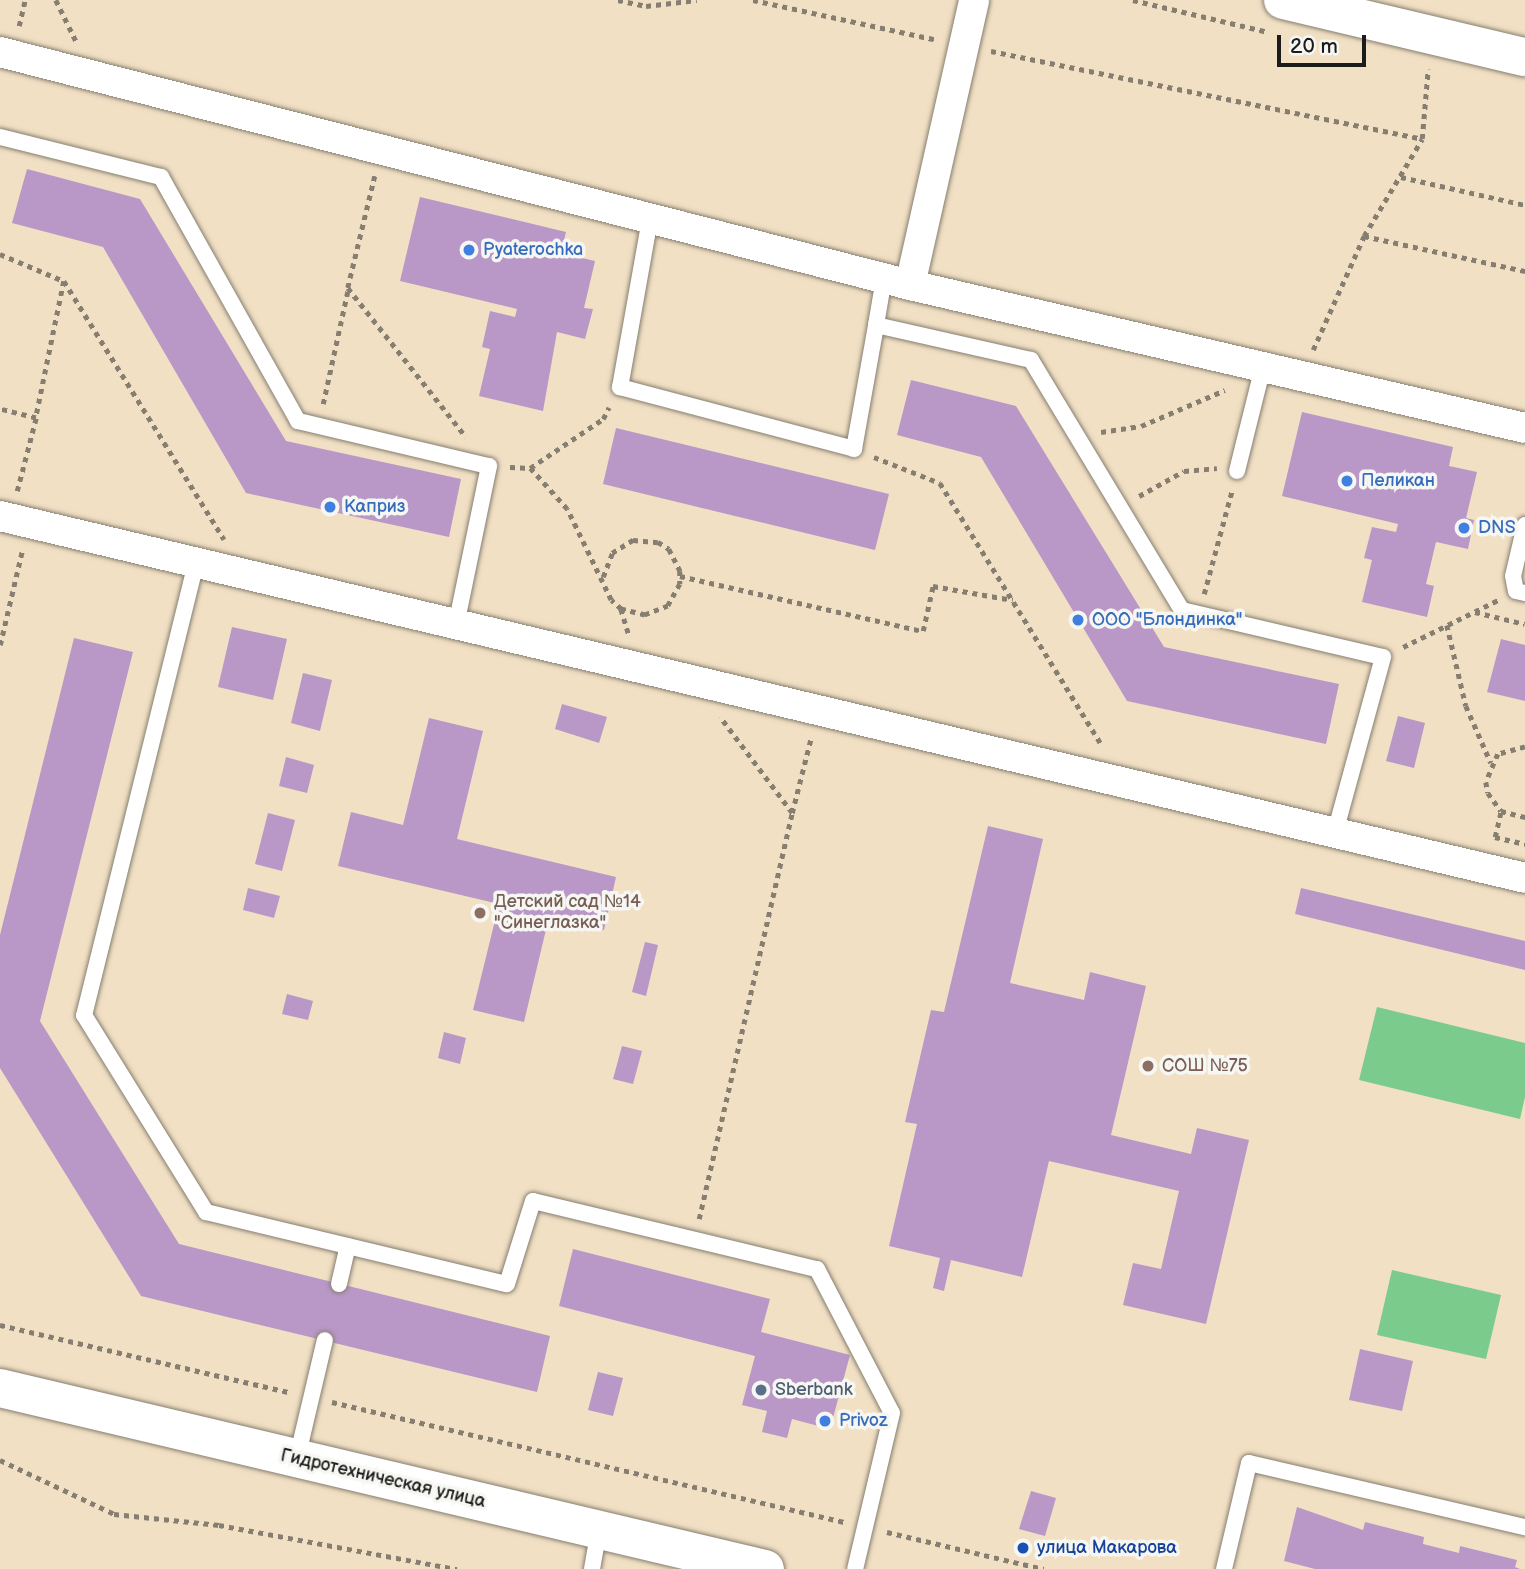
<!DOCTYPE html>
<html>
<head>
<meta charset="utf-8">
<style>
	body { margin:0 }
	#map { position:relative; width:1525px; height:1569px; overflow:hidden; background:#f1e0c4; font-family:"Balsamiq Sans",sans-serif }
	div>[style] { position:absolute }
	.green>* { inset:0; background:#7acb8c }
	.building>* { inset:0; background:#b998c7 }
	.path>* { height:4.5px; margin-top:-2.25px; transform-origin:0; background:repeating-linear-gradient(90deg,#867e70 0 5px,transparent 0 10px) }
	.roads { filter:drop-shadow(0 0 2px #867e70) drop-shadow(0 0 2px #867e70) }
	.service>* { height:16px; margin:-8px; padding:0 8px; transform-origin:8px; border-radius:8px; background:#fff }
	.minor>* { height:30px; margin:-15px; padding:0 15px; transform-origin:15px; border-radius:15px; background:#fff }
	.secondary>* { height:38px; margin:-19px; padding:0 19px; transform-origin:19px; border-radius:19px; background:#fff }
	.dots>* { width:19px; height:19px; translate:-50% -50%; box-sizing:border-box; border:4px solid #f6f6f2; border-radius:50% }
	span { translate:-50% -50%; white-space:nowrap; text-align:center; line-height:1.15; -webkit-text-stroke:7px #f6f6f2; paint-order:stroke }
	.shop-label { font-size:18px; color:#366cbe }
	.left { translate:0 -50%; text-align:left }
	.education-label { font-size:18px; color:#785e54 }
	.service-label { font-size:18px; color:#4e5e75 }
	.street-label { font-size:18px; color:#1c1c1c }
	.transit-label { font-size:18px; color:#164399 }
	.scale { position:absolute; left:1277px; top:35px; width:89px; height:32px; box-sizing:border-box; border:4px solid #1c1c1c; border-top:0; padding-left:9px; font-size:21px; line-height:24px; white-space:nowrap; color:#1c1c1c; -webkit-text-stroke:5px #f6f6f2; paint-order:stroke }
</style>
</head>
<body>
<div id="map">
	<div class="green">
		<div style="clip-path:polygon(1377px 1007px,1525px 1043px,1525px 1097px,1520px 1119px,1359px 1080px)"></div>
		<div style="clip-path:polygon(1392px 1270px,1501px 1295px,1486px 1359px,1377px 1335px)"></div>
	</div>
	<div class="building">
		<div style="clip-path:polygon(27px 169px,140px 199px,286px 441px,461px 479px,449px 537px,246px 493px,103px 247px,12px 223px)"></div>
		<div style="clip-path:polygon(420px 197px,566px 232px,561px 253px,595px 261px,584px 308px,593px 309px,585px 339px,557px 332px,543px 411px,479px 396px,490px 349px,482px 347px,490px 311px,515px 317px,517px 309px,400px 281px)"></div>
		<div style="clip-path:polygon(911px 380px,1016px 406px,1164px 647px,1339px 684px,1326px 744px,1127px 701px,981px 457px,897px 435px)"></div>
		<div style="clip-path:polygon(1302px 412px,1453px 447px,1449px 466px,1477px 472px,1466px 518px,1474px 520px,1468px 549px,1436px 542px,1426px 584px,1434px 586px,1427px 617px,1362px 602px,1372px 560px,1364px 558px,1372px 527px,1396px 532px,1398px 524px,1282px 496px)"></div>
		<div style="clip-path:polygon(616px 428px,889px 494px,875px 550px,603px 484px)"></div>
		<div style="clip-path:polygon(232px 627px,287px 639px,273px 700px,218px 687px)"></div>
		<div style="clip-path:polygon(74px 638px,133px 652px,40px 1021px,179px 1244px,550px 1336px,537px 1392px,141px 1296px,0 1068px,0 935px)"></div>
		<div style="clip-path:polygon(1501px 639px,1525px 645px,1525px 701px,1487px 692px)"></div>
		<div style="clip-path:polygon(303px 673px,332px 680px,320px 731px,291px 723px)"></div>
		<div style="clip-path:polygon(562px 704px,607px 717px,599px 743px,555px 729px)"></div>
		<div style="clip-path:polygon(1398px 716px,1425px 723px,1414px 768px,1386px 761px)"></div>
		<div style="clip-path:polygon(429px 718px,483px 731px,457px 839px,616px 877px,604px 930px,549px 917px,524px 1022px,473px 1010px,499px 904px,338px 866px,351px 812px,403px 825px)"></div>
		<div style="clip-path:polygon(286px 757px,314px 765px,307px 793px,279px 786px)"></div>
		<div style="clip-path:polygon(268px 813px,295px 820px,282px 871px,255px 864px)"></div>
		<div style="clip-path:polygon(988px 826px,1043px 839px,1010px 983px,1084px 1000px,1090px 972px,1146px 986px,1111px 1135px,1191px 1154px,1197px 1128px,1249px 1140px,1206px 1324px,1123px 1305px,1133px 1263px,1161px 1269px,1179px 1191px,1049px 1161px,1022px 1277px,951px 1260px,944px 1291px,933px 1288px,940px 1258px,889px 1246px,917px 1124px,905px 1122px,931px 1010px,944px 1012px)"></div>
		<div style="clip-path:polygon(248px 888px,280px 896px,274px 918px,243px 910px)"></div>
		<div style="clip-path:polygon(1301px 888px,1525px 941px,1525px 970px,1295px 914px)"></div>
		<div style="clip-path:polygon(645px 942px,658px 945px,646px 996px,632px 992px)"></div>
		<div style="clip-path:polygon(287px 994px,313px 1001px,308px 1020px,282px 1014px)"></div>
		<div style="clip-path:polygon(444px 1032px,466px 1038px,460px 1064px,438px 1058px)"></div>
		<div style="clip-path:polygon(622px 1046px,642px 1051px,633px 1084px,613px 1079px)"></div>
		<div style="clip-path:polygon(573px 1249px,770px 1299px,761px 1332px,850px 1355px,830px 1429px,792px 1419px,787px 1438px,762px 1432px,767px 1411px,742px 1405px,755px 1356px,559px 1306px)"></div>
		<div style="clip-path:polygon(1360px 1349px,1413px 1361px,1402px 1411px,1349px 1400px)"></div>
		<div style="clip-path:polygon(598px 1372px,623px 1378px,613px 1416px,588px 1410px)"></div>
		<div style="clip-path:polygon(1031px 1491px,1056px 1498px,1045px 1536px,1019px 1529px)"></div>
		<div style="clip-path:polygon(1297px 1507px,1363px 1530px,1365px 1522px,1424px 1537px,1423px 1544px,1459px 1553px,1460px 1546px,1517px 1560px,1515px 1567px,1520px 1569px,1315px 1569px,1284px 1561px)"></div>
	</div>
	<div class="path">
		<div style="left:56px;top:0;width:46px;rotate:64deg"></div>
		<div style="left:618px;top:0;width:29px;rotate:12deg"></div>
		<div style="left:646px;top:6px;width:51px;rotate:-6.7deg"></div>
		<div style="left:753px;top:0;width:189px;rotate:12.2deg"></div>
		<div style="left:1133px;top:0;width:139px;rotate:13.3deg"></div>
		<div style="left:19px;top:26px;width:27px;rotate:-77deg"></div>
		<div style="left:991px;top:51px;width:440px;rotate:11.5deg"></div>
		<div style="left:375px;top:176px;width:115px;rotate:103.6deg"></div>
		<div style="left:348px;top:288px;width:190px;rotate:51.6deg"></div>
		<div style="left:1401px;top:177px;width:127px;rotate:12.7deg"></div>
		<div style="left:1364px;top:236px;width:165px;rotate:12.3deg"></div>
		<div style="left:0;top:254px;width:69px;rotate:22.9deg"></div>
		<div style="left:64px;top:281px;width:140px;rotate:101.6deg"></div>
		<div style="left:36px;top:418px;width:37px;rotate:-166deg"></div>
		<div style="left:64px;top:281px;width:304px;rotate:58.2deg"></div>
		<div style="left:1313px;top:350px;width:125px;rotate:-65.9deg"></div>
		<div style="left:1364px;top:236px;width:113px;rotate:-59.1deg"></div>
		<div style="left:1422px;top:139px;width:70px;rotate:-85.1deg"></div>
		<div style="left:323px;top:404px;width:118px;rotate:-77.7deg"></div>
		<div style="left:1101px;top:432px;width:40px;rotate:-8.5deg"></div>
		<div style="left:1141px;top:426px;width:91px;rotate:-23.2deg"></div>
		<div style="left:874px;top:457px;width:71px;rotate:21.5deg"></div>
		<div style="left:940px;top:483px;width:307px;rotate:58.3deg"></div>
		<div style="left:510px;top:467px;width:20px;rotate:3deg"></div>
		<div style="left:17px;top:491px;width:75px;rotate:-75.4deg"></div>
		<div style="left:1139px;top:496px;width:51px;rotate:-29.1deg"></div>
		<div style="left:1184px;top:471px;width:33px;rotate:-5deg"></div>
		<div style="left:680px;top:576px;width:249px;rotate:12.8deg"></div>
		<div style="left:923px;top:631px;width:46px;rotate:-77.5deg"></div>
		<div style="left:933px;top:586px;width:81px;rotate:9.9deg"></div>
		<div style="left:603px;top:577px;width:26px;rotate:-69deg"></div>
		<div style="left:612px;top:553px;width:25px;rotate:-32deg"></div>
		<div style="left:633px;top:540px;width:25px;rotate:5deg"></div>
		<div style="left:658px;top:542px;width:13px;rotate:32deg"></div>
		<div style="left:669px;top:549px;width:25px;rotate:63deg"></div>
		<div style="left:680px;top:571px;width:13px;rotate:90deg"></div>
		<div style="left:680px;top:584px;width:25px;rotate:119deg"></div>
		<div style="left:668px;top:606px;width:25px;rotate:159deg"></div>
		<div style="left:645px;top:615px;width:25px;rotate:-166deg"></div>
		<div style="left:621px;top:609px;width:13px;rotate:-138deg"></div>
		<div style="left:611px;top:600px;width:101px;rotate:-115.8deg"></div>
		<div style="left:567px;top:509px;width:55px;rotate:-132.1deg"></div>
		<div style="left:530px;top:468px;width:88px;rotate:-33.9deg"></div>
		<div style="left:603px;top:419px;width:13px;rotate:-63deg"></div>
		<div style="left:1204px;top:594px;width:108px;rotate:-74.9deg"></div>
		<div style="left:621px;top:609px;width:27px;rotate:73deg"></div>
		<div style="left:1475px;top:612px;width:51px;rotate:13.5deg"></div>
		<div style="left:1447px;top:625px;width:83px;rotate:76.8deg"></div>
		<div style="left:1466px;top:706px;width:62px;rotate:66.3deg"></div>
		<div style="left:0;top:645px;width:97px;rotate:-76.8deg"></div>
		<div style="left:1403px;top:647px;width:106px;rotate:-26.3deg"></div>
		<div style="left:1525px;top:747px;width:28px;rotate:165deg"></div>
		<div style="left:1498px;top:754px;width:30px;rotate:113deg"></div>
		<div style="left:1486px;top:782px;width:11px;rotate:80deg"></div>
		<div style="left:1488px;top:793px;width:22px;rotate:54deg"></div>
		<div style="left:1501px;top:811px;width:25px;rotate:14deg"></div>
		<div style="left:792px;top:813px;width:77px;rotate:-75.8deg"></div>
		<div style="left:1495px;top:837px;width:31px;rotate:13deg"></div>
		<div style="left:1495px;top:837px;width:27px;rotate:-77deg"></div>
		<div style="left:699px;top:1219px;width:417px;rotate:-77.1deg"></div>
		<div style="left:792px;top:813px;width:120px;rotate:-126.9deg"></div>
		<div style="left:0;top:1325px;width:297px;rotate:13.1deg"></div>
		<div style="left:332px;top:1402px;width:526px;rotate:13.19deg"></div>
		<div style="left:0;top:1460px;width:126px;rotate:25.3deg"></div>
		<div style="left:114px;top:1514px;width:106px;rotate:6deg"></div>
		<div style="left:219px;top:1525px;width:242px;rotate:10.5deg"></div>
		<div style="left:887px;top:1532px;width:161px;rotate:13.3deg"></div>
	</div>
	<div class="roads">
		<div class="service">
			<div style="left:0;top:137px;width:166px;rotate:14deg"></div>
			<div style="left:161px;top:177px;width:280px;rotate:60.7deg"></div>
			<div style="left:298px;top:421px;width:196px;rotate:13.3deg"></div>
			<div style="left:489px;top:466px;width:162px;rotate:101.7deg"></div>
			<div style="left:650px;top:219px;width:171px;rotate:100.1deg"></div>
			<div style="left:620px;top:387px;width:242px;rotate:14.8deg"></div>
			<div style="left:854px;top:449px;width:126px;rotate:-79.9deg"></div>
			<div style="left:876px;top:325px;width:159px;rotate:12.7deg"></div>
			<div style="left:1031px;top:360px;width:292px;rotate:58.9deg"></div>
			<div style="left:1182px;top:610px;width:206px;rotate:13.2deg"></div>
			<div style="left:1383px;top:657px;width:182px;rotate:105.3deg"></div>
			<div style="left:876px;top:325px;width:48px;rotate:-80.3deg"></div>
			<div style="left:1237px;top:471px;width:107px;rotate:-76deg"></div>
			<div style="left:1525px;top:525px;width:52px;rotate:103.2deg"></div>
			<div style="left:1513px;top:576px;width:15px;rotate:79deg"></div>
			<div style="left:1516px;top:591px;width:9px;rotate:13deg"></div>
			<div style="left:196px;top:563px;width:466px;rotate:103.9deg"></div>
			<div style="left:84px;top:1015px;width:232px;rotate:58.2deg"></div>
			<div style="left:206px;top:1212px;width:309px;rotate:13.5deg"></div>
			<div style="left:507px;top:1284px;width:87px;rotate:-72.6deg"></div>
			<div style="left:533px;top:1201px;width:292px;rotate:13.5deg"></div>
			<div style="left:817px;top:1269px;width:162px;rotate:62.5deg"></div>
			<div style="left:892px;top:1413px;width:160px;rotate:103.3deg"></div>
			<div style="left:339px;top:1284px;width:39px;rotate:-77deg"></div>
			<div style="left:297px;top:1458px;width:121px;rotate:-76.7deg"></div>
			<div style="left:592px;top:1569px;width:40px;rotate:-80deg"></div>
			<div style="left:1224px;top:1569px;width:109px;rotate:-76.7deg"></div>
			<div style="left:1249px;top:1463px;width:283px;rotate:13.1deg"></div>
		</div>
		<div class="minor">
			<div style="left:0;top:52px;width:939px;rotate:14.36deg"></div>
			<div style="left:910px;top:285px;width:631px;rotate:13.09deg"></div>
			<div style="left:910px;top:285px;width:292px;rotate:-77.3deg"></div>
			<div style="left:0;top:516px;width:1567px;rotate:13.35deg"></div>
		</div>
		<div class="secondary">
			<div style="left:1283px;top:0;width:249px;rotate:13.3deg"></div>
			<div style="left:0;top:1388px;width:786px;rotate:13.31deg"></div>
		</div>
	</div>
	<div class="dots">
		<div style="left:469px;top:250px;background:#3f7fe0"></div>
		<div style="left:1347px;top:481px;background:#3f7fe0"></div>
		<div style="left:330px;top:507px;background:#3f7fe0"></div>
		<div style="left:1464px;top:528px;background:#3f7fe0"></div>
		<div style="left:1078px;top:620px;background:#3f7fe0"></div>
		<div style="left:480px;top:913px;background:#8d6e63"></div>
		<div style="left:1148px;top:1066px;background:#8d6e63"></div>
		<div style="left:761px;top:1390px;background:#5c6f8a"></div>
		<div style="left:825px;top:1421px;background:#3f7fe0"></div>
		<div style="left:1023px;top:1548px;background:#1a4fb4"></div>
	</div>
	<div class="shop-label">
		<span class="left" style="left:483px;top:250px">Pyaterochka</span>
		<span class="left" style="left:1361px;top:481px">Пеликан</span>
		<span class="left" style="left:344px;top:507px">Каприз</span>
		<span class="left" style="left:1478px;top:528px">DNS</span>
		<span class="left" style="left:1092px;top:620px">ООО "Блондинка"</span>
		<span class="left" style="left:839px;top:1421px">Privoz</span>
	</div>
	<div class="education-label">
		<span class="left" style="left:494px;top:913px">Детский сад №14<br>"Синеглазка"</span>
		<span class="left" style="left:1162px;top:1066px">СОШ №75</span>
	</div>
	<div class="service-label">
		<span class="left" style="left:775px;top:1390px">Sberbank</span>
	</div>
	<div class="street-label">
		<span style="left:383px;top:1479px;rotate:13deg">Гидротехническая улица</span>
	</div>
	<div class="transit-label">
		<span class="left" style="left:1037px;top:1548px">улица Макарова</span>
	</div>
	<div class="scale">20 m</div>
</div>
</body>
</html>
